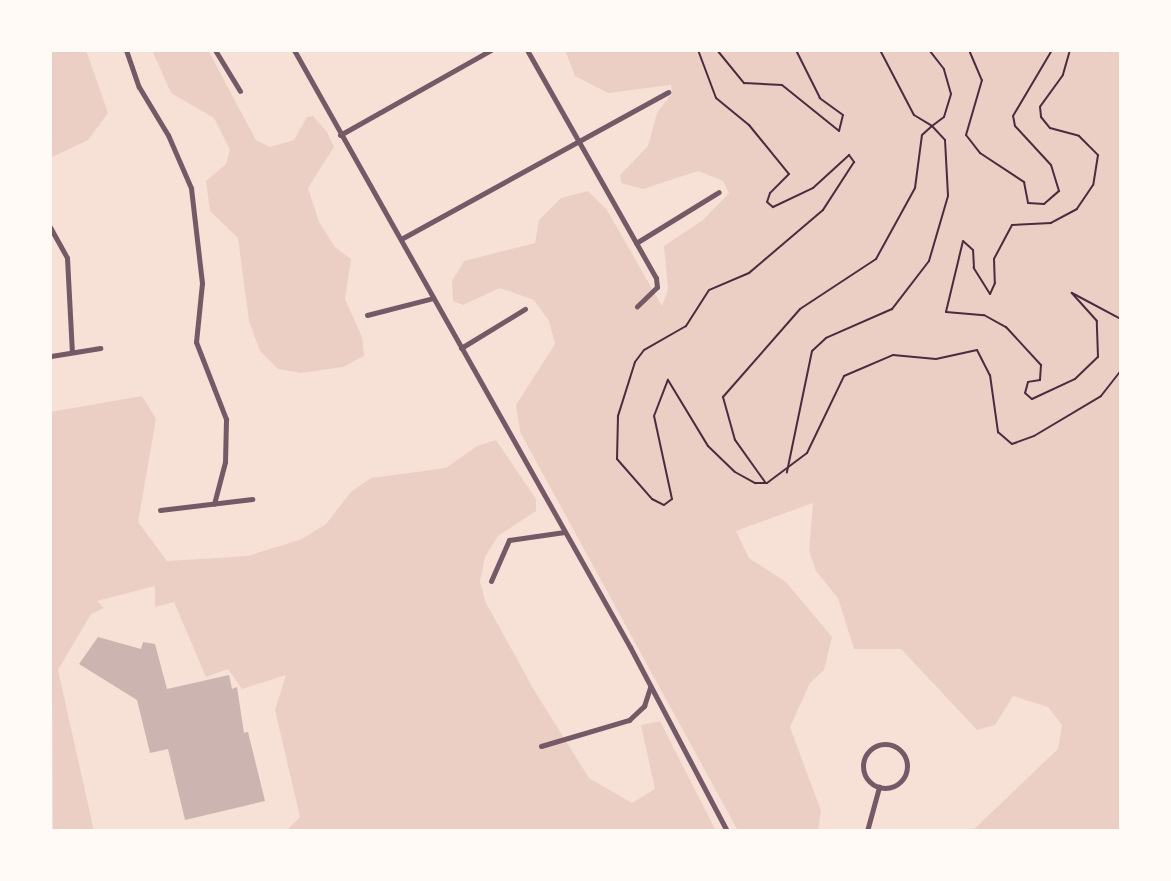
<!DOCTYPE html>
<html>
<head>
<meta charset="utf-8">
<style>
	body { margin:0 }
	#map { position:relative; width:1171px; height:881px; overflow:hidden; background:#f7e1d7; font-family:"Alegreya Sans",sans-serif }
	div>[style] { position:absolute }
	.green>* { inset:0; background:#ebcfc5 }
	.building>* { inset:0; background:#ccb4b1 }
	.path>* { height:2px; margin:-1px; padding:0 1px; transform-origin:1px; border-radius:1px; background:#4a2c40 }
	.minor>* { height:5px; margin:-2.5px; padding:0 2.5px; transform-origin:2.5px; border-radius:2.5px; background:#755966 }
	.minor>.ring { margin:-2.5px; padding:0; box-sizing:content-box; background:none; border:5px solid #755966; border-radius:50% }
	span { translate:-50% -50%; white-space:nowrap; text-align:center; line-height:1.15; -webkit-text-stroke:8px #fffaf5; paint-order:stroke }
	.frame { position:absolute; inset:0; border:52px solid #fffaf5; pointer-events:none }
</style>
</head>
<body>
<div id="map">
	<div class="green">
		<div style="clip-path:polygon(50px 50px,86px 50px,108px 113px,88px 140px,50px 158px)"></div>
		<div style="clip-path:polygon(152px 50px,208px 50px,256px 140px,270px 147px,294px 140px,307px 117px,313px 116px,327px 132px,334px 147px,308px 188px,319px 222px,335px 247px,351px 259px,345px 299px,362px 337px,364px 356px,343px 367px,301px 373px,278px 369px,260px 351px,249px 321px,238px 238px,210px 211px,206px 181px,226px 164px,230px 150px,214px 118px,171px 93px)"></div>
		<div style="clip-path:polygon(565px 50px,1121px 50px,1121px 831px,972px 831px,1058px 749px,1062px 725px,1048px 707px,1013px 696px,995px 725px,977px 730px,901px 649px,854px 649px,838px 598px,816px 571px,809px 551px,813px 503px,736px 531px,749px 558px,786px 582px,832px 637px,824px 670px,810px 683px,790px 727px,821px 811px,818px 831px,738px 831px,520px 432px,516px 405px,555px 344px,549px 321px,534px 300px,500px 288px,463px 305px,453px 301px,452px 281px,464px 261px,535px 243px,539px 220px,561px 198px,588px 191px,607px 210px,662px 306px,668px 290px,664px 246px,703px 220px,729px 193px,723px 181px,698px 171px,643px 189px,621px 183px,620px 175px,648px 146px,657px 113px,672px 93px,671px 85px,608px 93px,575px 76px)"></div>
		<div style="clip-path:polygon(142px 396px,156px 419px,138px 522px,167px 561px,248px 556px,302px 539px,326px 524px,351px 492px,371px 478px,446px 468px,477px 446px,496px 440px,536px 499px,536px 511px,498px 536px,485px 557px,480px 581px,485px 601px,534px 690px,589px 778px,632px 803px,655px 789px,641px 725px,660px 721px,716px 831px,286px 831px,300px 817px,275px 710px,286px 675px,242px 689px,228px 669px,206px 677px,174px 602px,155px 607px,155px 586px,97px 601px,104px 608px,91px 614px,58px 670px,94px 831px,53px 831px,50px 412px)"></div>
	</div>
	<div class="building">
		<div style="clip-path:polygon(98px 637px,141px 649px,143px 642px,155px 644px,167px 689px,229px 675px,232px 689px,237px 687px,244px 733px,248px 732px,265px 801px,185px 820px,168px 749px,150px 753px,137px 700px,79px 664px)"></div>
	</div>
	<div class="path">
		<div style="left:698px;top:50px;width:51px;rotate:69.4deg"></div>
		<div style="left:716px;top:98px;width:43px;rotate:39.3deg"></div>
		<div style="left:749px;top:125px;width:63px;rotate:50.8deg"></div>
		<div style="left:789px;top:174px;width:27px;rotate:135deg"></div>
		<div style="left:770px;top:193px;width:9px;rotate:108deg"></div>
		<div style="left:767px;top:202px;width:8px;rotate:40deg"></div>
		<div style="left:773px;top:207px;width:44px;rotate:-25.4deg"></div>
		<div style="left:813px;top:188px;width:49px;rotate:-42.5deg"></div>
		<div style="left:849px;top:155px;width:9px;rotate:54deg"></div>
		<div style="left:854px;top:162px;width:57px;rotate:122.9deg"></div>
		<div style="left:823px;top:210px;width:97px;rotate:139.6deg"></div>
		<div style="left:749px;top:273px;width:43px;rotate:157deg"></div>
		<div style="left:709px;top:290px;width:43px;rotate:122.6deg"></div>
		<div style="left:686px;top:326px;width:48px;rotate:150.3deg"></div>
		<div style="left:644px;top:350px;width:15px;rotate:127deg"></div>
		<div style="left:635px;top:362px;width:57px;rotate:107.5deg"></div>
		<div style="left:618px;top:416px;width:43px;rotate:91.3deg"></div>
		<div style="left:617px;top:459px;width:53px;rotate:48.8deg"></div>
		<div style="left:652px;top:499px;width:13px;rotate:27deg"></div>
		<div style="left:664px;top:505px;width:10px;rotate:-37deg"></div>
		<div style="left:672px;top:499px;width:85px;rotate:-102.2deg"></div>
		<div style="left:654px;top:416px;width:39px;rotate:-69deg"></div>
		<div style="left:668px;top:380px;width:77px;rotate:58.8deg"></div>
		<div style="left:708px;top:446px;width:37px;rotate:44deg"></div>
		<div style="left:735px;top:472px;width:23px;rotate:29deg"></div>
		<div style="left:755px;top:483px;width:12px"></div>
		<div style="left:767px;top:483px;width:50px;rotate:-36.9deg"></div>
		<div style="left:807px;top:453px;width:85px;rotate:-64.3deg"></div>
		<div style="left:844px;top:376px;width:53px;rotate:-23.2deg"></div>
		<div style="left:893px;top:355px;width:43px;rotate:5.3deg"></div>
		<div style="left:936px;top:359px;width:42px;rotate:-12.4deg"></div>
		<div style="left:977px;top:350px;width:28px;rotate:63deg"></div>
		<div style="left:990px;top:375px;width:58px;rotate:82deg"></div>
		<div style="left:998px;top:432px;width:18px;rotate:41deg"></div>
		<div style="left:1012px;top:444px;width:23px;rotate:-20deg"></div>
		<div style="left:1034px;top:436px;width:78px;rotate:-30.8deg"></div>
		<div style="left:1101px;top:396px;width:33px;rotate:-52deg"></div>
		<div style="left:717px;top:50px;width:43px;rotate:50.7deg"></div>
		<div style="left:744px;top:83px;width:38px;rotate:3deg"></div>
		<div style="left:782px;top:85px;width:73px;rotate:38.9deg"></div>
		<div style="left:839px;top:131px;width:16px;rotate:-76deg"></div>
		<div style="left:843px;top:115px;width:29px;rotate:-144deg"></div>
		<div style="left:820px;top:98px;width:54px;rotate:-116.6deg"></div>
		<div style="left:880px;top:50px;width:73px;rotate:62.4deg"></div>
		<div style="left:914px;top:115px;width:21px;rotate:31deg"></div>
		<div style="left:932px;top:126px;width:15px;rotate:-37deg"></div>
		<div style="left:944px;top:117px;width:24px;rotate:-73deg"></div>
		<div style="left:951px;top:94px;width:26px;rotate:-106deg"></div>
		<div style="left:944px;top:69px;width:24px;rotate:-128deg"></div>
		<div style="left:969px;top:50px;width:33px;rotate:67deg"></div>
		<div style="left:982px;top:80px;width:57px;rotate:106.2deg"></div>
		<div style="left:966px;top:135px;width:23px;rotate:52deg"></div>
		<div style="left:980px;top:153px;width:53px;rotate:33.4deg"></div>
		<div style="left:1024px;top:182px;width:21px;rotate:79deg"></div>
		<div style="left:1028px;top:203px;width:16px;rotate:4deg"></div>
		<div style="left:1044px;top:204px;width:20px;rotate:-41deg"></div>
		<div style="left:1059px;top:191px;width:27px;rotate:-107deg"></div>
		<div style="left:1051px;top:165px;width:53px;rotate:-132.7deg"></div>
		<div style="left:1015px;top:126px;width:10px;rotate:-101deg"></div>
		<div style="left:1013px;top:116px;width:77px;rotate:-59.4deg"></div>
		<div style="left:1070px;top:50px;width:26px;rotate:106deg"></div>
		<div style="left:1063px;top:75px;width:39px;rotate:126deg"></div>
		<div style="left:1040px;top:107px;width:10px;rotate:84deg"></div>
		<div style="left:1041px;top:117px;width:14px;rotate:51deg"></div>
		<div style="left:1050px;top:128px;width:30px;rotate:15deg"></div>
		<div style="left:1079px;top:136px;width:27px;rotate:45deg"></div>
		<div style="left:1098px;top:155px;width:30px;rotate:99deg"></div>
		<div style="left:1093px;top:185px;width:29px;rotate:124deg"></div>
		<div style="left:1077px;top:209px;width:30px;rotate:152deg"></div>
		<div style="left:1051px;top:223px;width:39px;rotate:177deg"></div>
		<div style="left:1012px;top:225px;width:38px;rotate:118deg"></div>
		<div style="left:994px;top:259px;width:24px;rotate:88deg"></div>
		<div style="left:995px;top:283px;width:12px;rotate:114deg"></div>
		<div style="left:990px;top:294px;width:31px;rotate:-122deg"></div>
		<div style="left:974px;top:268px;width:18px;rotate:-93deg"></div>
		<div style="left:973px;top:250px;width:13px;rotate:-138deg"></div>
		<div style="left:963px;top:241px;width:73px;rotate:103.5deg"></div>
		<div style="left:946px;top:312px;width:38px;rotate:5deg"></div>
		<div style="left:984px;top:315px;width:25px;rotate:29deg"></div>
		<div style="left:1006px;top:327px;width:52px;rotate:47.4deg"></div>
		<div style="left:1041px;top:365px;width:15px;rotate:94deg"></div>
		<div style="left:1040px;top:380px;width:12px;rotate:171deg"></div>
		<div style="left:1028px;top:382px;width:11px;rotate:105deg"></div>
		<div style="left:1025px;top:393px;width:9px;rotate:41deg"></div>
		<div style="left:1032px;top:399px;width:47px;rotate:-24.9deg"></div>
		<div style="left:1075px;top:379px;width:32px;rotate:-44deg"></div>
		<div style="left:1098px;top:357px;width:36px;rotate:-92deg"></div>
		<div style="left:1097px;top:321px;width:38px;rotate:-132deg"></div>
		<div style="left:1072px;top:293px;width:55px;rotate:28deg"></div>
		<div style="left:765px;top:482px;width:52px;rotate:-125.5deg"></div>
		<div style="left:735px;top:440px;width:45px;rotate:-105.6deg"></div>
		<div style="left:723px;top:397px;width:117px;rotate:-48.8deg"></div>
		<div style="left:800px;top:309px;width:91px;rotate:-33.3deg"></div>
		<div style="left:876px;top:259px;width:81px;rotate:-61.2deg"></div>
		<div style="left:915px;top:188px;width:53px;rotate:-82.5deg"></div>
		<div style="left:922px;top:135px;width:13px;rotate:-42deg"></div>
		<div style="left:932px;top:126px;width:19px;rotate:47deg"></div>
		<div style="left:945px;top:140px;width:56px;rotate:86.9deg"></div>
		<div style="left:948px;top:196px;width:68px;rotate:106.3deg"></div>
		<div style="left:929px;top:261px;width:61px;rotate:127.6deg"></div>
		<div style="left:892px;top:309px;width:72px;rotate:156.3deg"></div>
		<div style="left:826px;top:338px;width:19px;rotate:137deg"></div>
		<div style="left:812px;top:351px;width:124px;rotate:101.7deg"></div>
	</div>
	<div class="minor">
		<div style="left:126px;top:50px;width:39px;rotate:71deg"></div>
		<div style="left:139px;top:87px;width:56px;rotate:58.9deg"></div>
		<div style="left:168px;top:135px;width:58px;rotate:66.5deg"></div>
		<div style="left:191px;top:188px;width:96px;rotate:83.4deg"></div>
		<div style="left:202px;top:283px;width:59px;rotate:95.8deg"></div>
		<div style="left:196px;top:342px;width:83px;rotate:68.7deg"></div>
		<div style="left:226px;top:419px;width:43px;rotate:91.3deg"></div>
		<div style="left:225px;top:462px;width:43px;rotate:104.7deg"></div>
		<div style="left:215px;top:50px;width:48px;rotate:58.6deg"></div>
		<div style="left:294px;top:50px;width:685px;rotate:60.63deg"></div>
		<div style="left:630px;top:647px;width:208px;rotate:62.2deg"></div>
		<div style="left:527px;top:50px;width:262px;rotate:60.5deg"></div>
		<div style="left:656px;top:278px;width:9px;rotate:84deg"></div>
		<div style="left:657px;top:287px;width:28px;rotate:136deg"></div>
		<div style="left:340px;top:135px;width:173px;rotate:-29.4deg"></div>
		<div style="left:50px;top:227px;width:35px;rotate:61deg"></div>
		<div style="left:67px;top:258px;width:94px;rotate:87deg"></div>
		<div style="left:401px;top:239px;width:305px;rotate:-28.8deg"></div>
		<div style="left:636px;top:243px;width:97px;rotate:-31.6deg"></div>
		<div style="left:367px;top:315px;width:68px;rotate:-14.4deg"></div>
		<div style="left:461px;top:348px;width:75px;rotate:-31.4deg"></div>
		<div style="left:51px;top:356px;width:50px;rotate:-9.3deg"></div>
		<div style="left:160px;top:510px;width:93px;rotate:-6.8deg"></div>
		<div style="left:491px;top:581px;width:45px;rotate:-66.3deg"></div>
		<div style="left:509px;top:540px;width:56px;rotate:-8.3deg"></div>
		<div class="ring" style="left:863px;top:744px;width:39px;height:39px"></div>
		<div style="left:541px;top:746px;width:92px;rotate:-16.5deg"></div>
		<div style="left:629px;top:720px;width:21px;rotate:-43deg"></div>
		<div style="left:644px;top:706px;width:20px;rotate:-72deg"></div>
		<div style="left:867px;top:831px;width:46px;rotate:-74.7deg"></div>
	</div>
	<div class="frame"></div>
</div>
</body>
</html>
